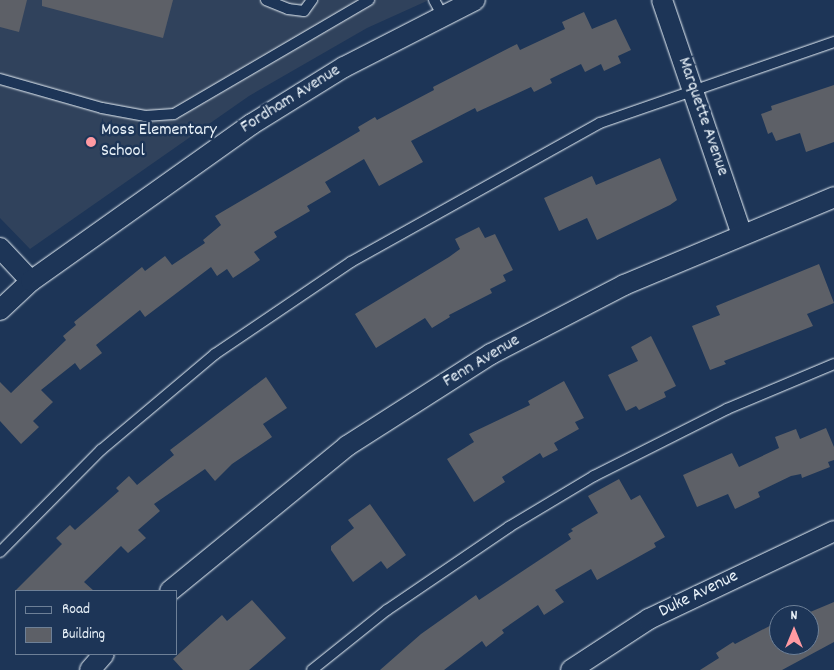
<!DOCTYPE html>
<html>
<head>
<meta charset="utf-8">
<style>
	body { margin:0 }
	#map { position:relative; width:834px; height:670px; overflow:hidden; background:#1d3557; font-family:Dekko,sans-serif }
	div>[style] { position:absolute }
	.built>* { inset:0; background:#30425c }
	.building>* { inset:0; background:#5d6067 }
	.roads { filter:drop-shadow(0 0 1px #e8f1f8) drop-shadow(0 0 1px #e8f1f8) }
	.service>* { height:10px; margin:-5px; padding:0 5px; transform-origin:5px; border-radius:5px; background:#1d3557 }
	.minor>* { height:20px; margin:-10px; padding:0 10px; transform-origin:10px; border-radius:10px; background:#1d3557 }
	.dots>* { width:14px; height:14px; translate:-50% -50%; box-sizing:border-box; border:2px solid #1d3557; border-radius:50% }
	span { translate:-50% -50%; white-space:nowrap; text-align:center; line-height:1.15; -webkit-text-stroke:5px #1d3557; paint-order:stroke }
	.street-label { font-size:18px; color:#e8f1f8 }
	.poi-label { font-size:18px; color:#e8f1f8 }
	.left { translate:0 -50%; text-align:left }
	.legend { position:absolute; left:15px; top:590px; width:162px; height:65px; box-sizing:border-box; background:#1d3557; border:1px solid #6e8097; margin:0; padding:6px 9px; list-style:none; font-size:15px; color:#e8f1f8 }
	.legend li { display:flex; align-items:center; gap:10px; height:25px }
	.legend b { width:25px; border:1px solid #6e8097 }
	.north { position:absolute; left:769px; top:605px; width:50px; height:50px; box-sizing:border-box; background:#1d3557; border:1px solid #6e8097; border-radius:50%; rotate:0deg; font-size:14px; font-weight:700; line-height:20px; text-align:center; color:#e8f1f8 }
	.north::after { content:''; display:block; margin:auto; width:18px; height:22px; background:#ff9aa2; clip-path:polygon(50% 0,100% 100%,50% 72%,0 100%) }
</style>
</head>
<body>
<div id="map">
	<div class="built">
		<div style="clip-path:polygon(0 0,429px 0,367px 28px,249px 96px,30px 249px,0 218px)"></div>
	</div>
	<div class="building">
		<div style="clip-path:polygon(0 0,27px 0,19px 32px,0 27px)"></div>
		<div style="clip-path:polygon(42px 0,173px 0,163px 38px,42px 6px)"></div>
		<div style="clip-path:polygon(584px 12px,592px 29px,616px 19px,631px 50px,618px 56px,621px 63px,604px 71px,601px 64px,585px 72px,581px 64px,550px 79px,552px 83px,534px 92px,531px 87px,477px 112px,475px 108px,411px 141px,423px 162px,379px 186px,364px 159px,325px 182px,331px 192px,307px 206px,310px 211px,274px 232px,277px 237px,254px 252px,260px 260px,233px 278px,227px 269px,217px 276px,211px 267px,145px 317px,140px 310px,96px 345px,102px 353px,80px 370px,75px 363px,41px 390px,53px 402px,33px 421px,39px 427px,21px 444px,0 421px,0 382px,11px 393px,66px 340px,63px 336px,76px 325px,74px 322px,142px 267px,145px 271px,165px 256px,172px 265px,205px 243px,203px 240px,221px 225px,215px 216px,360px 131px,358px 127px,375px 117px,377px 120px,434px 90px,433px 87px,517px 44px,520px 50px,565px 29px,562px 22px)"></div>
		<div style="clip-path:polygon(834px 85px,834px 142px,806px 152px,800px 133px,776px 141px,772px 132px,768px 134px,761px 114px,772px 110px,771px 106px)"></div>
		<div style="clip-path:polygon(660px 158px,677px 200px,670px 205px,597px 240px,587px 218px,559px 231px,544px 198px,592px 176px,596px 185px)"></div>
		<div style="clip-path:polygon(479px 227px,485px 238px,495px 234px,513px 270px,503px 275px,506px 281px,490px 289px,492px 293px,449px 315px,450px 317px,432px 328px,425px 318px,376px 348px,355px 314px,449px 257px,460px 249px,455px 239px)"></div>
		<div style="clip-path:polygon(819px 264px,834px 303px,807px 314px,813px 326px,724px 361px,726px 364px,710px 370px,692px 326px,720px 315px,716px 306px)"></div>
		<div style="clip-path:polygon(651px 336px,676px 386px,664px 392px,666px 397px,639px 410px,636px 406px,626px 411px,608px 375px,638px 361px,631px 347px)"></div>
		<div style="clip-path:polygon(266px 377px,287px 408px,263px 424px,272px 437px,232px 464px,215px 481px,205px 469px,154px 504px,160px 511px,138px 530px,146px 538px,128px 553px,121px 546px,84px 582px,94px 591px,15px 591px,62px 544px,56px 538px,70px 525px,75px 530px,119px 491px,116px 488px,129px 476px,137px 485px,174px 455px,170px 450px)"></div>
		<div style="clip-path:polygon(564px 381px,584px 418px,575px 422px,579px 429px,554px 443px,558px 450px,543px 458px,540px 453px,502px 477px,505px 482px,474px 502px,447px 459px,474px 442px,469px 434px,530px 405px,528px 401px)"></div>
		<div style="clip-path:polygon(826px 428px,834px 447px,834px 460px,828px 462px,830px 467px,802px 478px,801px 474px,791px 476px,758px 492px,760px 497px,735px 509px,728px 494px,697px 507px,683px 475px,732px 453px,739px 467px,779px 448px,775px 437px,796px 429px,800px 439px)"></div>
		<div style="clip-path:polygon(619px 479px,631px 500px,640px 495px,665px 537px,654px 543px,656px 547px,597px 580px,591px 569px,555px 590px,564px 602px,544px 615px,538px 605px,502px 630px,504px 633px,486px 647px,482px 641px,444px 670px,380px 670px,421px 634px,476px 595px,479px 600px,571px 539px,568px 534px,573px 531px,571px 529px,598px 513px,588px 496px)"></div>
		<div style="clip-path:polygon(370px 504px,406px 555px,387px 569px,381px 561px,353px 582px,331px 550px,331px 546px,354px 528px,348px 520px)"></div>
		<div style="clip-path:polygon(252px 600px,286px 638px,249px 670px,183px 670px,173px 659px,222px 615px,227px 621px)"></div>
		<div style="clip-path:polygon(834px 602px,834px 642px,782px 670px,700px 670px,719px 658px,716px 653px,733px 642px,735px 644px,779px 621px,779px 645px,809px 645px,809px 615px,803px 615px)"></div>
	</div>
	<div class="roads">
		<div class="service">
			<div style="left:266px;top:0;width:24px;rotate:22deg"></div>
			<div style="left:288px;top:9px;width:16px;rotate:7deg"></div>
			<div style="left:304px;top:11px;width:14px;rotate:-54deg"></div>
			<div style="left:434px;top:0;width:18px;rotate:61deg"></div>
			<div style="left:0;top:79px;width:106px;rotate:15.9deg"></div>
			<div style="left:102px;top:108px;width:44px;rotate:10.5deg"></div>
			<div style="left:145px;top:116px;width:29px;rotate:-4deg"></div>
			<div style="left:174px;top:114px;width:226px;rotate:-30.3deg"></div>
			<div style="left:0;top:552px;width:144px;rotate:-45.3deg"></div>
			<div style="left:101px;top:450px;width:149px;rotate:-40.1deg"></div>
			<div style="left:215px;top:354px;width:164px;rotate:-34.1deg"></div>
			<div style="left:351px;top:262px;width:285px;rotate:-29.2deg"></div>
			<div style="left:600px;top:123px;width:248px;rotate:-19.1deg"></div>
			<div style="left:312px;top:670px;width:96px;rotate:-38.7deg"></div>
			<div style="left:387px;top:610px;width:148px;rotate:-34.2deg"></div>
			<div style="left:509px;top:527px;width:99px;rotate:-31deg"></div>
			<div style="left:594px;top:476px;width:149px;rotate:-26.7deg"></div>
			<div style="left:727px;top:409px;width:116px;rotate:-22.8deg"></div>
		</div>
		<div class="minor">
			<div style="left:662px;top:0;width:248px;rotate:71.2deg"></div>
			<div style="left:0;top:248px;width:45px;rotate:46.8deg"></div>
			<div style="left:0;top:310px;width:42px;rotate:-43.1deg"></div>
			<div style="left:31px;top:281px;width:271px;rotate:-35.4deg"></div>
			<div style="left:252px;top:124px;width:108px;rotate:-31.8deg"></div>
			<div style="left:344px;top:67px;width:147px;rotate:-27.1deg"></div>
			<div style="left:170px;top:591px;width:229px;rotate:-39.3deg"></div>
			<div style="left:347px;top:446px;width:171px;rotate:-32.6deg"></div>
			<div style="left:491px;top:354px;width:150px;rotate:-27.4deg"></div>
			<div style="left:624px;top:285px;width:228px;rotate:-22.7deg"></div>
			<div style="left:90px;top:670px;width:21px;rotate:-49deg"></div>
			<div style="left:571px;top:670px;width:93px;rotate:-33.2deg"></div>
			<div style="left:649px;top:619px;width:205px;rotate:-25.4deg"></div>
		</div>
	</div>
	<div class="dots">
		<div style="left:91px;top:142px;background:#ff9aa2"></div>
	</div>
	<div class="street-label">
		<span style="left:291px;top:100px;rotate:-32deg">Fordham Avenue</span>
		<span style="left:702px;top:117px;rotate:71deg">Marquette Avenue</span>
		<span style="left:482px;top:362px;rotate:-31deg">Fenn Avenue</span>
		<span style="left:699px;top:595px;rotate:-26deg">Duke Avenue</span>
	</div>
	<div class="poi-label">
		<span class="left" style="left:101px;top:142px">Moss Elementary<br>School</span>
	</div>
	<ul class="legend">
	<li><b style="height:6px;background:#1d3557"></b>Road</li>
	<li><b style="height:14px;background:#5d6067"></b>Building</li>
	</ul>
	<div class="north">N</div>
</div>
</body>
</html>
